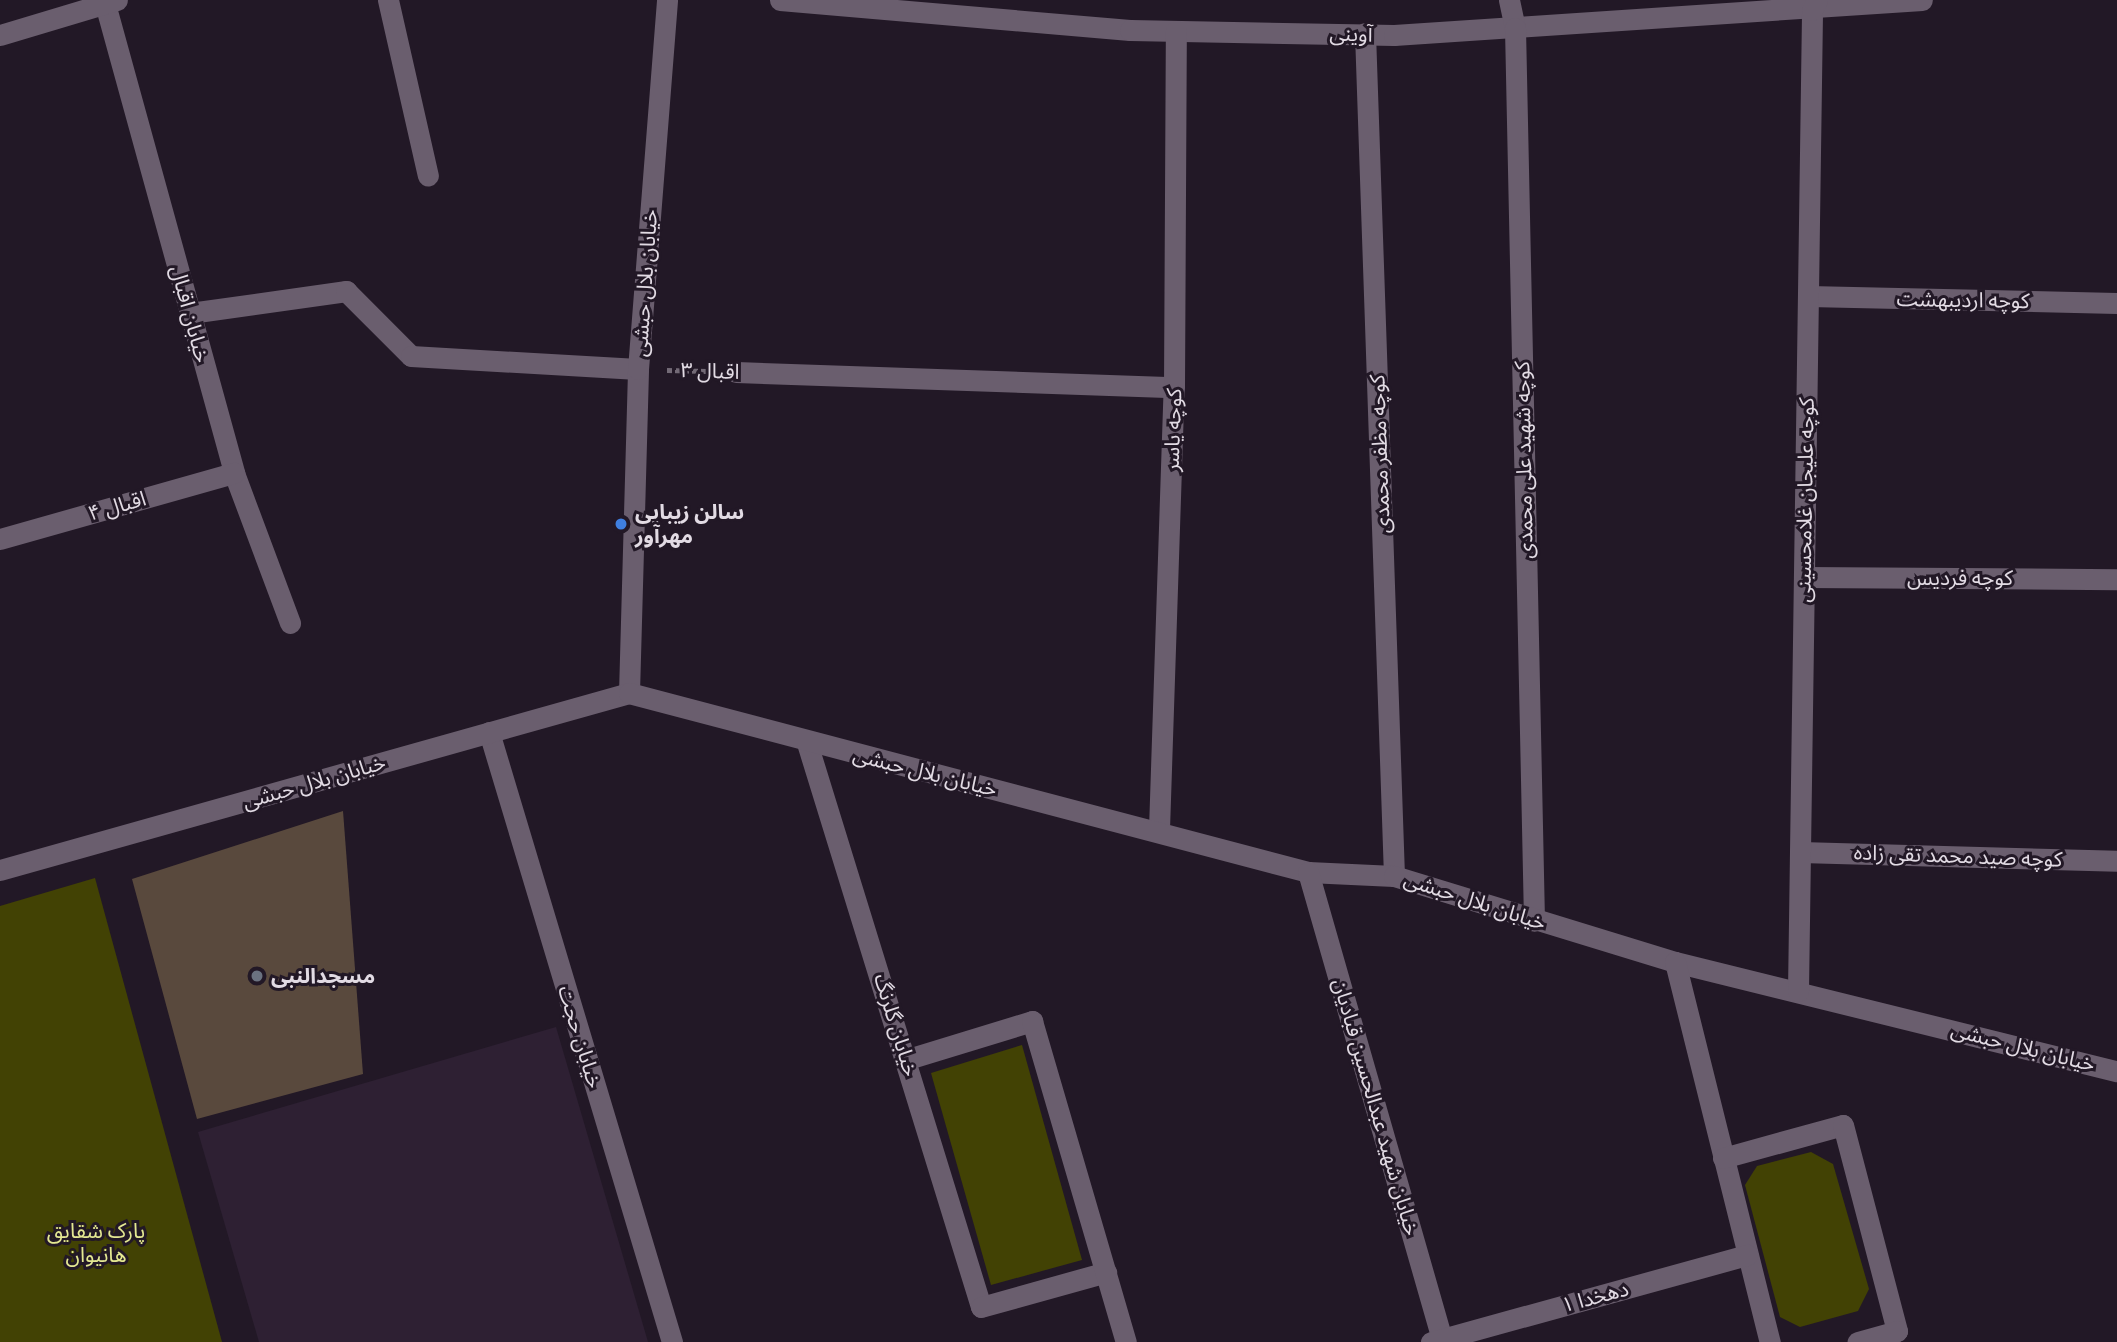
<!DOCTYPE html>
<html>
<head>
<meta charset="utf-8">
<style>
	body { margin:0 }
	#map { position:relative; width:2117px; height:1342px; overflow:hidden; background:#221826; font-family:"Archivo Narrow","Noto Sans Arabic",sans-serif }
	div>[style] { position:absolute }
	.built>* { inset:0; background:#2e2033 }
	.green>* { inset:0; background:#424204 }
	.building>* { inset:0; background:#59493d }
	.path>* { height:4.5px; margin-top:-2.25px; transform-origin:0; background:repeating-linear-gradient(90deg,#736a76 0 5px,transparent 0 8.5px) }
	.minor>* { height:21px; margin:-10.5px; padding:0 10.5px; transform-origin:10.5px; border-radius:10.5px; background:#6a5e6e }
	.dots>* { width:19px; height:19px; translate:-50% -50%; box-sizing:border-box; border:4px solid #221826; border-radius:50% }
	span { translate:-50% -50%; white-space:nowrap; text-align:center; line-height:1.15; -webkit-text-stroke:6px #221826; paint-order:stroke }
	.street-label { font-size:21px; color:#e2dbe4 }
	.poi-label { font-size:21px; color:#e2dbe4; font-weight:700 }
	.left { translate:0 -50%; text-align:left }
	.park-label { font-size:21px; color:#e4e892 }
</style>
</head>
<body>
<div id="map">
	<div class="built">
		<div style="clip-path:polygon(556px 1027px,648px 1342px,259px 1342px,198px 1132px)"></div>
	</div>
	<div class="green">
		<div style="clip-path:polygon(95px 878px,222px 1342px,0 1342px,0 906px)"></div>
		<div style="clip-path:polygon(1022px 1045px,1082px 1260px,991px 1285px,931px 1073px)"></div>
		<div style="clip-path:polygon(1811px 1152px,1833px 1164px,1869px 1289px,1858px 1311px,1800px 1327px,1780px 1317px,1745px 1185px,1757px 1166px)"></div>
	</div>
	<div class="building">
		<div style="clip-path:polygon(343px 811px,363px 1074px,197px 1119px,132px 879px)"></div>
	</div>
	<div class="path">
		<div style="left:667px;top:370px;width:40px;rotate:1.4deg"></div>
	</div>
	<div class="minor">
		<div style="left:104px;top:0;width:491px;rotate:74.6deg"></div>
		<div style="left:234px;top:473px;width:160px;rotate:69.5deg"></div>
		<div style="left:388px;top:0;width:180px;rotate:77.2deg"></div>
		<div style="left:780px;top:0;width:351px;rotate:4.9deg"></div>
		<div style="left:1130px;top:30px;width:264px;rotate:1.1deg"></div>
		<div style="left:1394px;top:35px;width:529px;rotate:-3.79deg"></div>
		<div style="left:1509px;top:0;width:29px;rotate:78deg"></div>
		<div style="left:1515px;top:28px;width:893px;rotate:88.78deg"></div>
		<div style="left:1365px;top:33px;width:843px;rotate:88.03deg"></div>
		<div style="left:0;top:35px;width:122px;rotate:-16.7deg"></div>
		<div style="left:1808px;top:296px;width:309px;rotate:1.3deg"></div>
		<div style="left:190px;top:313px;width:158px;rotate:-8deg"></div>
		<div style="left:346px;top:291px;width:92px;rotate:45deg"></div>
		<div style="left:411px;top:356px;width:227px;rotate:3.3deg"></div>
		<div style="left:736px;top:372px;width:438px;rotate:2deg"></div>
		<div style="left:0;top:539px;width:243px;rotate:-15.8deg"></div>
		<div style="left:1804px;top:577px;width:313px;rotate:0.4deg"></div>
		<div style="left:629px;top:693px;width:324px;rotate:-88.4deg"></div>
		<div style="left:638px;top:369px;width:370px;rotate:-85.5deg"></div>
		<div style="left:489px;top:732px;width:637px;rotate:73.3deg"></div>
		<div style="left:807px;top:743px;width:590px;rotate:72.85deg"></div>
		<div style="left:981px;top:1307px;width:130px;rotate:-15.6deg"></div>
		<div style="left:1159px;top:829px;width:442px;rotate:-88.1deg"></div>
		<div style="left:1174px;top:387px;width:356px;rotate:-89.7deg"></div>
		<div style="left:1800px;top:852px;width:317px;rotate:1.6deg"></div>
		<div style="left:0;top:870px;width:653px;rotate:-15.72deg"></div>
		<div style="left:629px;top:693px;width:702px;rotate:14.77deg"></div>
		<div style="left:1308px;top:872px;width:86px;rotate:2.7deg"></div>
		<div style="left:1394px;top:876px;width:294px;rotate:17deg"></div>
		<div style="left:1675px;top:962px;width:455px;rotate:13.9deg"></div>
		<div style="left:1308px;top:872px;width:489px;rotate:74deg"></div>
		<div style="left:1675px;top:962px;width:392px;rotate:76deg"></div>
		<div style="left:1798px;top:991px;width:981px;rotate:-89.18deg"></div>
		<div style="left:1812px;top:10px;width:11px;rotate:-63deg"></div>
		<div style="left:908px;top:1059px;width:130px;rotate:-17deg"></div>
		<div style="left:1032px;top:1021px;width:334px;rotate:73.7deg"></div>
		<div style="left:1723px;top:1158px;width:124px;rotate:-15.4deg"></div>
		<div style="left:1843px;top:1125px;width:213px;rotate:75.3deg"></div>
		<div style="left:1897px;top:1331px;width:41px;rotate:164.2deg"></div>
		<div style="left:1431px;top:1342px;width:328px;rotate:-15.4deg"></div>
	</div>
	<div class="dots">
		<div style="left:621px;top:524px;background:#3f7fe0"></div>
		<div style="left:257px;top:976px;background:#6b7280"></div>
	</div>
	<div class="street-label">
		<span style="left:1351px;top:34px;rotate:2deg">آوینی</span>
		<span style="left:645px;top:283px;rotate:-86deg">خیابان بلال حبشی</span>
		<span style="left:1963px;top:300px;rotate:1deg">کوچه اردیبهشت</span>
		<span style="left:190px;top:314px;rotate:75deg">خیابان اقبال</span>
		<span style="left:710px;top:371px;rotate:2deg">اقبال ۳</span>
		<span style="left:1173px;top:430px;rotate:-88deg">کوچه یاسر</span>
		<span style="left:1380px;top:454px;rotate:-92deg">کوچه مظفر محمدی</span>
		<span style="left:1524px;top:460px;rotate:-91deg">کوچه شهید علی محمدی</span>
		<span style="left:1805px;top:500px;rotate:-89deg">کوچه علیجان غلامحسینی</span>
		<span style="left:117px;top:506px;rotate:-16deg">اقبال ۴</span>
		<span style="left:1960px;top:578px">کوچه فردیس</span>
		<span style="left:925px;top:772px;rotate:14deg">خیابان بلال حبشی</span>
		<span style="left:314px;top:782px;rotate:-16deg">خیابان بلال حبشی</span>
		<span style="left:1958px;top:856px;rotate:2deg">کوچه صید محمد تقی زاده</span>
		<span style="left:1475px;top:901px;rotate:18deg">خیابان بلال حبشی</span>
		<span style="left:896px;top:1025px;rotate:73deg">خیابان گلرنگ</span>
		<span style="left:580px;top:1037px;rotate:73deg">خیابان حجت</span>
		<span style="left:2023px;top:1047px;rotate:14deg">خیابان بلال حبشی</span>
		<span style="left:1376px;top:1107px;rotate:74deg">خیابان شهید عبدالحسین قبادیان</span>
		<span style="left:1595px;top:1297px;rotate:-15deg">دهخدا ۱</span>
	</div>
	<div class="poi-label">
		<span class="left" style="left:635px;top:524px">سالن زیبایی<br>مهرآور</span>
		<span class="left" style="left:271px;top:976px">مسجدالنبی</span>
	</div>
	<div class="park-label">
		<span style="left:96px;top:1243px">پارک شقایق<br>هانیوان</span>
	</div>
</div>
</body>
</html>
